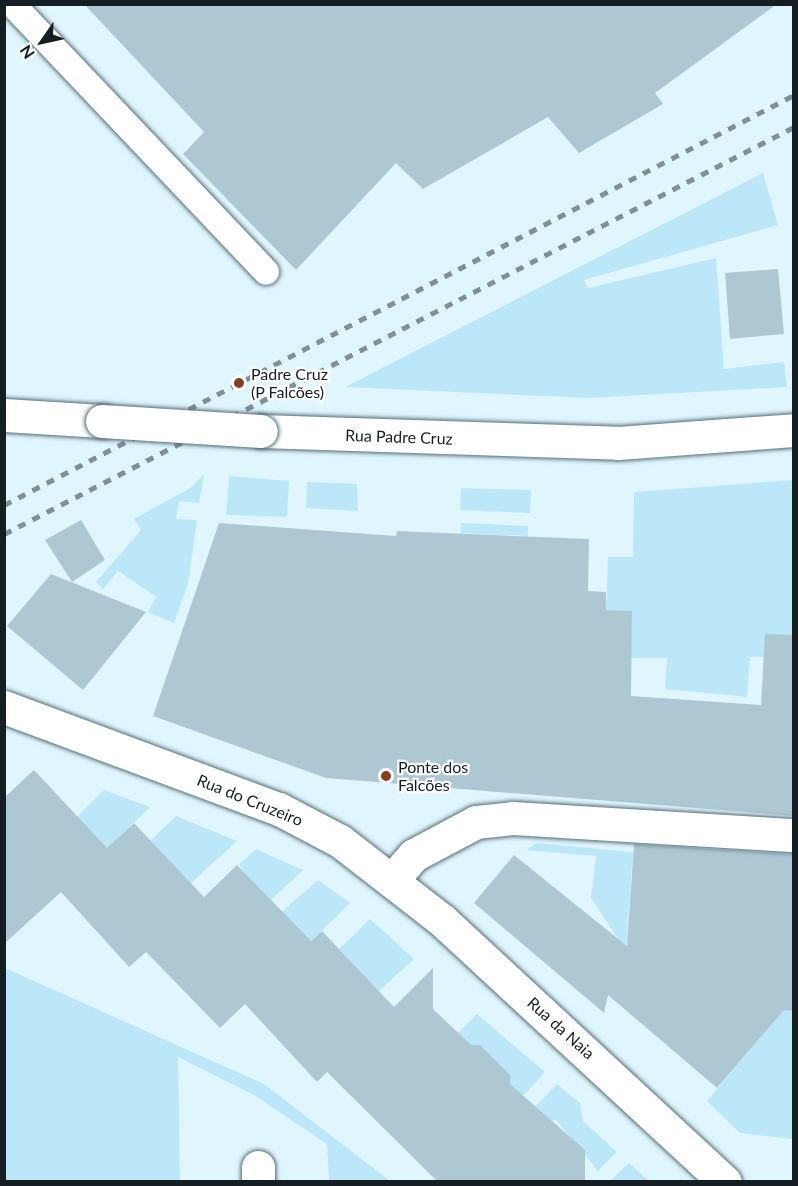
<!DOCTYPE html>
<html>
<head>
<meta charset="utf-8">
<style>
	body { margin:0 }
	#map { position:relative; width:798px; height:1186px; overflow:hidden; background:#e0f6ff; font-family:Lato,sans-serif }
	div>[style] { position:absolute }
	.green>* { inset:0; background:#bce7f9 }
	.building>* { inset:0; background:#aec8d3 }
	.roads { filter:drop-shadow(0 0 2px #566e78) drop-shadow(0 0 2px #566e78) }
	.lane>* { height:26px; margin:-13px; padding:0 13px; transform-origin:13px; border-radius:13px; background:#fff }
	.street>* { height:33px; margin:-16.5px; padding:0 16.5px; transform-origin:16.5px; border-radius:16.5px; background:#fff }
	.secondary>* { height:33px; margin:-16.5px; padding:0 16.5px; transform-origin:16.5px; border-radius:16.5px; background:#fff }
	.rail>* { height:4.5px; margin-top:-2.25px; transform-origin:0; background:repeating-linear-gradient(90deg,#7f9096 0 8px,transparent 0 16px) }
	.bridges { filter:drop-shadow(0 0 2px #566e78) drop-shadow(0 0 2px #566e78) }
	.secondary-bridge>* { height:33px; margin:-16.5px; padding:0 16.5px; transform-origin:16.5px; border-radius:16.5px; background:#fff }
	.dots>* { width:16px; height:16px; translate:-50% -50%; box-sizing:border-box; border:3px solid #fff; border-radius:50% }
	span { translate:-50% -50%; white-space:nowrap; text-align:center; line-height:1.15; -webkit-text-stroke:4.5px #fff; paint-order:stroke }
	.poi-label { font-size:16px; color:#151f23 }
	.left { translate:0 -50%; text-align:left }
	.street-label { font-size:16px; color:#151f23 }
	.frame { position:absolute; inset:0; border:6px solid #151f23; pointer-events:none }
	.north { position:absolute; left:12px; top:12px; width:60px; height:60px; -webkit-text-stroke:4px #fff; paint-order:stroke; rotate:236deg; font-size:16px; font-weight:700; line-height:24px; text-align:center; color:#151f23 }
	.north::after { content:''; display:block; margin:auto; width:21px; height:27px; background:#151f23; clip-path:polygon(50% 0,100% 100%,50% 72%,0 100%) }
</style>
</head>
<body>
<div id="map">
	<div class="green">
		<div style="clip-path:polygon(763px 173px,778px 225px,584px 280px,588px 288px,716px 258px,724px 369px,784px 362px,787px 387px,588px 398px,345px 387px)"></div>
		<div style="clip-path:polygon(204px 474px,199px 503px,179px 501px,176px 519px,197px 520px,188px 584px,174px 623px,148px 612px,156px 597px,118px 571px,103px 589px,96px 582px,141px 530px,134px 519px,192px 487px)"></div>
		<div style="clip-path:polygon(229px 476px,289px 481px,287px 517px,226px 515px)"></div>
		<div style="clip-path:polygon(793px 480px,793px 656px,750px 657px,747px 697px,665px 689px,667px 658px,631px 658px,605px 639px,608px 557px,633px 557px,634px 492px)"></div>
		<div style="clip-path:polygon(307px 482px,357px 484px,358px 511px,306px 508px)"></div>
		<div style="clip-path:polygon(461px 488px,531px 490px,530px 513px,460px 510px)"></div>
		<div style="clip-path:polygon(461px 523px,528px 526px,528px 536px,461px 533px)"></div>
		<div style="clip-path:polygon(104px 790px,150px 807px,107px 848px,73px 821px)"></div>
		<div style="clip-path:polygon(176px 816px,237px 841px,191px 883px,150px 841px)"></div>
		<div style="clip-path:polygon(537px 843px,633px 852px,626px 951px,591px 898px,596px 856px,526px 850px)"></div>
		<div style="clip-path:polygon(256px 849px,303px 870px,267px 904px,239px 864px)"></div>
		<div style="clip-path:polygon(318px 880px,350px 903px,311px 941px,278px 915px)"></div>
		<div style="clip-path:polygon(370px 919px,414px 959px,379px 991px,339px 949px)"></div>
		<div style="clip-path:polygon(5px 968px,264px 1084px,390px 1181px,329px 1181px,327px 1144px,254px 1095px,178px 1057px,180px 1181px,5px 1181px)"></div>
		<div style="clip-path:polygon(710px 998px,794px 1011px,793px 1139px,740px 1133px,707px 1101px,759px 1039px)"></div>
		<div style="clip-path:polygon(477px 1014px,545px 1072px,522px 1097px,458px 1033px)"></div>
		<div style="clip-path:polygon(557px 1084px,580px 1103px,583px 1121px,617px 1152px,598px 1171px,556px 1120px,547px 1121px,534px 1108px)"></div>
		<div style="clip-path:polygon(629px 1163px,649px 1181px,610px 1181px)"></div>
	</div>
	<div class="building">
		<div style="clip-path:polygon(84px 4px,777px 4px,655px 93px,663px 104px,579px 153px,548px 117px,423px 189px,396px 163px,296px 270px,183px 154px,204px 132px)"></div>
		<div style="clip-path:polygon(778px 269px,784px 334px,730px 339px,725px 273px)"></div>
		<div style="clip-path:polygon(81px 520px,105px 560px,72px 582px,45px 540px)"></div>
		<div style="clip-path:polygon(219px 523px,396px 536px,397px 531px,589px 539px,588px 591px,606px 592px,606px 610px,632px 611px,631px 696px,761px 705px,765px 634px,794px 635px,794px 816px,326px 778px,153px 716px)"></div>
		<div style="clip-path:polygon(51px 574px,146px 612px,83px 690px,7px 626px)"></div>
		<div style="clip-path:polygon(34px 770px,107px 848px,134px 823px,204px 897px,237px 865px,311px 941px,322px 931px,394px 1007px,433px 968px,433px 1009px,471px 1045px,480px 1045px,510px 1075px,510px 1084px,585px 1150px,585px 1182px,438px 1182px,327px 1072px,317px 1082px,245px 1004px,220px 1028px,146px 952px,129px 967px,61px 892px,4px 944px,4px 798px)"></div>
		<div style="clip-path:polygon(634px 844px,794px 854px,794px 1011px,784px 1010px,717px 1088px,608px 995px,604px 1013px,474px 903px,514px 855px,627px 946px)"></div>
	</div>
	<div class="roads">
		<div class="lane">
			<div style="left:12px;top:4px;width:369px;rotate:46.5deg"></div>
		</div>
		<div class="street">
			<div style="left:392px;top:880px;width:33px;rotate:-49deg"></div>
			<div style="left:414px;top:855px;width:70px;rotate:-28deg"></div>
			<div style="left:476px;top:822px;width:37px;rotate:-6deg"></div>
			<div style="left:513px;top:818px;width:282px;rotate:3.5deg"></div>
			<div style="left:258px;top:1167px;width:15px;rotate:90deg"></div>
		</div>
		<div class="secondary">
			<div style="left:4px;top:415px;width:98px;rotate:3.5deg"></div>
			<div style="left:261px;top:431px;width:357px;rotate:1.9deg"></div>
			<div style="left:618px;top:443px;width:176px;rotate:-4.2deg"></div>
			<div style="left:4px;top:707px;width:293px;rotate:20.4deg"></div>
			<div style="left:279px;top:809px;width:69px;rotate:27.7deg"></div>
			<div style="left:340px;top:841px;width:130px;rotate:37.8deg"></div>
			<div style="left:443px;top:921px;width:384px;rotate:42.8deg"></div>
		</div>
	</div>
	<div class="rail">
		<div style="left:4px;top:505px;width:890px;rotate:-27.43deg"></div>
		<div style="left:4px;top:534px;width:889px;rotate:-27.26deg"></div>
	</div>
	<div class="bridges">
		<div class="secondary-bridge">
			<div style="left:102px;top:421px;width:159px;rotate:3.6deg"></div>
		</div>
	</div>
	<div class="dots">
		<div style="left:239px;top:383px;background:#87401d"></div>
		<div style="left:386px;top:776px;background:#87401d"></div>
	</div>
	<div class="poi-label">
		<span class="left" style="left:251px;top:383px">Padre Cruz<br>(P Falcões)</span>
		<span class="left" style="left:398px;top:776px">Ponte dos<br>Falcões</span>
	</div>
	<div class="street-label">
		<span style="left:399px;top:437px;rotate:2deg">Rua Padre Cruz</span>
		<span style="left:250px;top:800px;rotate:22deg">Rua do Cruzeiro</span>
		<span style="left:561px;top:1028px;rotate:42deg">Rua da Naia</span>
	</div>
	<div class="frame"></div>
	<div class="north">N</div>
</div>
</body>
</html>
